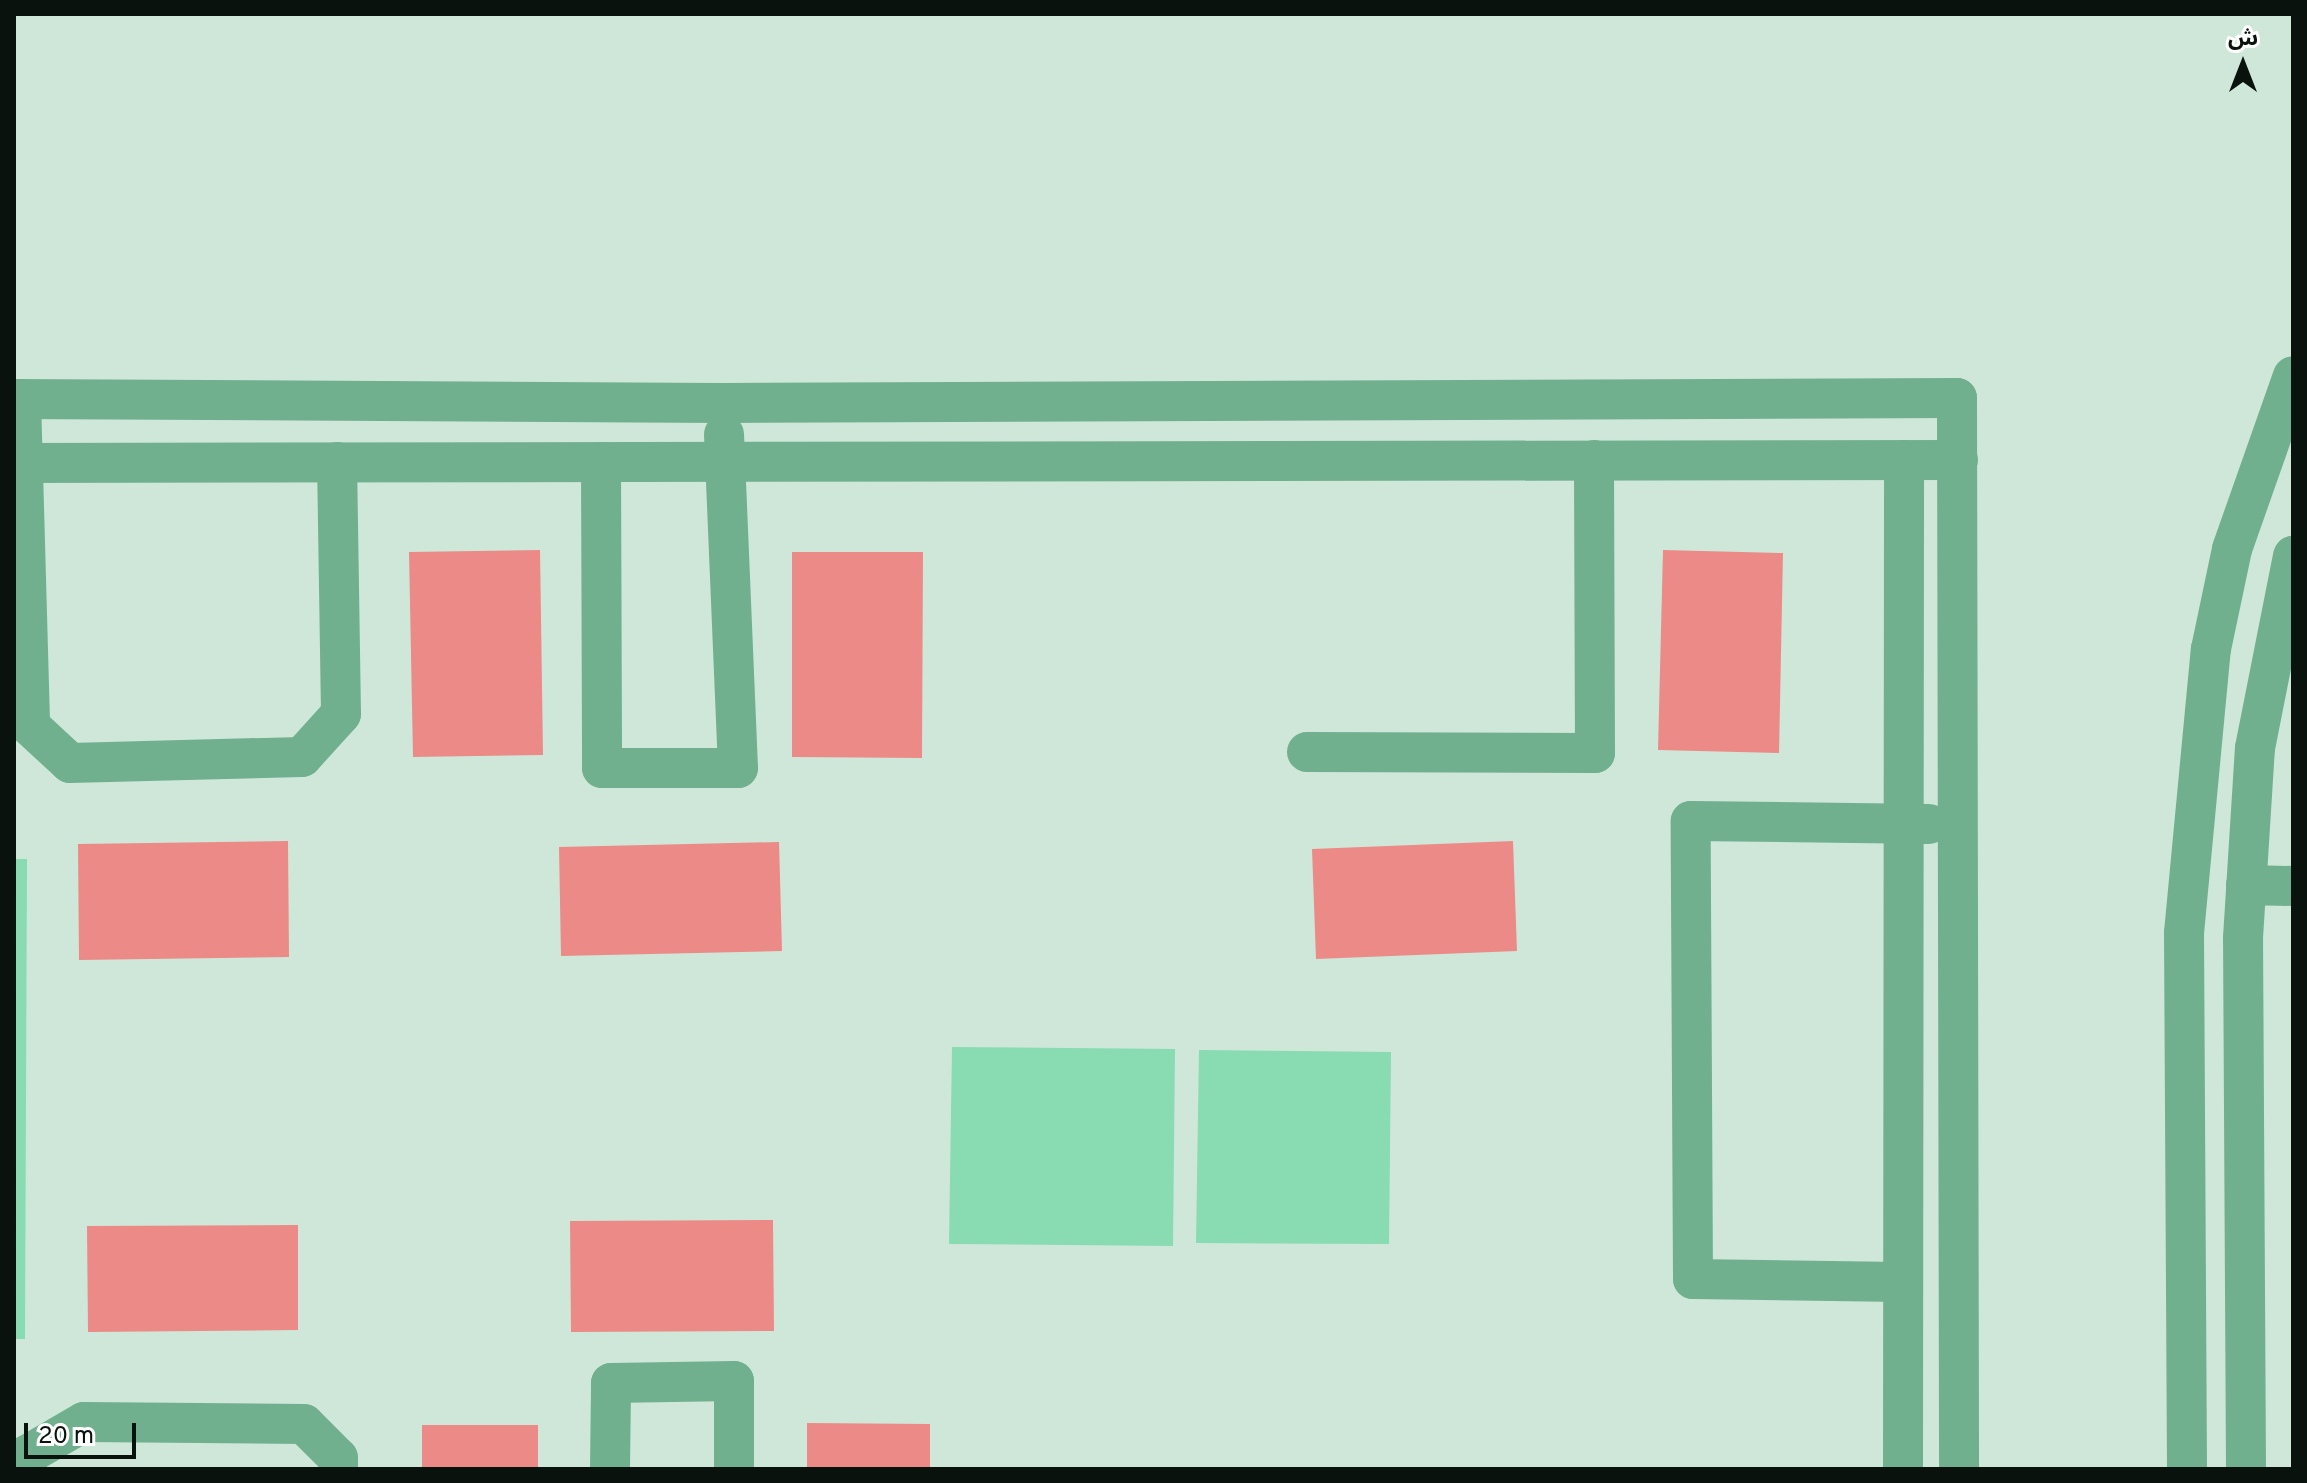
<!DOCTYPE html>
<html>
<head>
<meta charset="utf-8">
<style>
	body { margin:0 }
	#map { position:relative; width:2307px; height:1483px; overflow:hidden; background:#cfe7d9; font-family:Overpass,"Noto Sans Arabic",sans-serif }
	div>[style] { position:absolute }
	.green>* { inset:0; background:#89dbb1 }
	.building>* { inset:0; background:#ec8a87 }
	.minor>* { height:40px; margin:-20px; padding:0 20px; transform-origin:20px; border-radius:20px; background:#71b08f }
	span { translate:-50% -50%; white-space:nowrap; text-align:center; line-height:1.15; -webkit-text-stroke:8px #fff; paint-order:stroke }
	.frame { position:absolute; inset:0; border:16px solid #09120d; pointer-events:none }
	.north { position:absolute; left:2203px; top:24px; width:80px; height:80px; -webkit-text-stroke:6px #fff; paint-order:stroke; rotate:0deg; font-size:22px; font-weight:700; line-height:32px; text-align:center; color:#09120d }
	.north::after { content:''; display:block; margin:auto; width:28px; height:36px; background:#09120d; clip-path:polygon(50% 0,100% 100%,50% 72%,0 100%) }
	.scale { position:absolute; left:24px; top:1423px; width:112px; height:36px; box-sizing:border-box; border:4px solid #09120d; border-top:0; padding-left:10px; font-size:24px; line-height:28px; white-space:nowrap; color:#09120d; -webkit-text-stroke:6px #fff; paint-order:stroke }
</style>
</head>
<body>
<div id="map">
	<div class="green">
		<div style="clip-path:polygon(14px 859px,27px 859px,25px 1339px,14px 1339px)"></div>
		<div style="clip-path:polygon(952px 1047px,1175px 1049px,1173px 1246px,949px 1244px)"></div>
		<div style="clip-path:polygon(1199px 1050px,1391px 1052px,1389px 1244px,1196px 1243px)"></div>
	</div>
	<div class="building">
		<div style="clip-path:polygon(540px 550px,543px 755px,413px 757px,409px 552px)"></div>
		<div style="clip-path:polygon(1663px 550px,1783px 553px,1779px 753px,1658px 750px)"></div>
		<div style="clip-path:polygon(792px 552px,923px 552px,922px 758px,792px 757px)"></div>
		<div style="clip-path:polygon(288px 841px,289px 957px,79px 960px,78px 844px)"></div>
		<div style="clip-path:polygon(1513px 841px,1517px 951px,1316px 959px,1312px 849px)"></div>
		<div style="clip-path:polygon(779px 842px,782px 951px,561px 956px,559px 847px)"></div>
		<div style="clip-path:polygon(773px 1220px,774px 1331px,571px 1332px,570px 1221px)"></div>
		<div style="clip-path:polygon(298px 1225px,298px 1330px,88px 1332px,87px 1226px)"></div>
		<div style="clip-path:polygon(807px 1423px,930px 1424px,930px 1469px,807px 1469px)"></div>
		<div style="clip-path:polygon(422px 1425px,538px 1425px,538px 1469px,422px 1469px)"></div>
	</div>
	<div class="minor">
		<div style="left:14px;top:399px;width:708px;rotate:0.32deg"></div>
		<div style="left:722px;top:403px;width:1235px;rotate:-0.23deg"></div>
		<div style="left:1957px;top:398px;width:1071px;rotate:89.89deg"></div>
		<div style="left:21px;top:399px;width:327px;rotate:88.4deg"></div>
		<div style="left:30px;top:726px;width:54px;rotate:42.8deg"></div>
		<div style="left:70px;top:763px;width:232px;rotate:-1.5deg"></div>
		<div style="left:302px;top:757px;width:58px;rotate:-47.8deg"></div>
		<div style="left:341px;top:714px;width:252px;rotate:-90.9deg"></div>
		<div style="left:601px;top:462px;width:306px;rotate:89.8deg"></div>
		<div style="left:602px;top:768px;width:136px"></div>
		<div style="left:738px;top:768px;width:334px;rotate:-92.4deg"></div>
		<div style="left:14px;top:463px;width:1944px;rotate:-0.09deg"></div>
		<div style="left:1307px;top:752px;width:288px;rotate:0.2deg"></div>
		<div style="left:1595px;top:753px;width:293px;rotate:-90.2deg"></div>
		<div style="left:2246px;top:885px;width:47px;rotate:1.2deg"></div>
		<div style="left:1901px;top:1282px;width:208px;rotate:-179.2deg"></div>
		<div style="left:1693px;top:1279px;width:458px;rotate:-90.3deg"></div>
		<div style="left:1691px;top:821px;width:238px;rotate:0.7deg"></div>
		<div style="left:27px;top:1469px;width:14px;rotate:-90deg"></div>
		<div style="left:27px;top:1455px;width:66px;rotate:-30.1deg"></div>
		<div style="left:84px;top:1422px;width:220px;rotate:0.5deg"></div>
		<div style="left:304px;top:1424px;width:48px;rotate:45deg"></div>
		<div style="left:338px;top:1458px;width:11px;rotate:90deg"></div>
		<div style="left:610px;top:1469px;width:86px;rotate:-89.3deg"></div>
		<div style="left:611px;top:1383px;width:123px;rotate:-0.9deg"></div>
		<div style="left:734px;top:1381px;width:88px;rotate:90deg"></div>
		<div style="left:1903px;top:1469px;width:1009px;rotate:-89.94deg"></div>
		<div style="left:2187px;top:1469px;width:536px;rotate:-90.32deg"></div>
		<div style="left:2184px;top:933px;width:285px;rotate:-84.6deg"></div>
		<div style="left:2211px;top:649px;width:102px;rotate:-78.1deg"></div>
		<div style="left:2232px;top:549px;width:183px;rotate:-70.6deg"></div>
		<div style="left:2246px;top:1469px;width:531px;rotate:-90.32deg"></div>
		<div style="left:2243px;top:938px;width:190px;rotate:-86.4deg"></div>
		<div style="left:2255px;top:748px;width:196px;rotate:-78.8deg"></div>
	</div>
	<div class="frame"></div>
	<div class="north">ش</div>
	<div class="scale">20 m</div>
</div>
</body>
</html>
